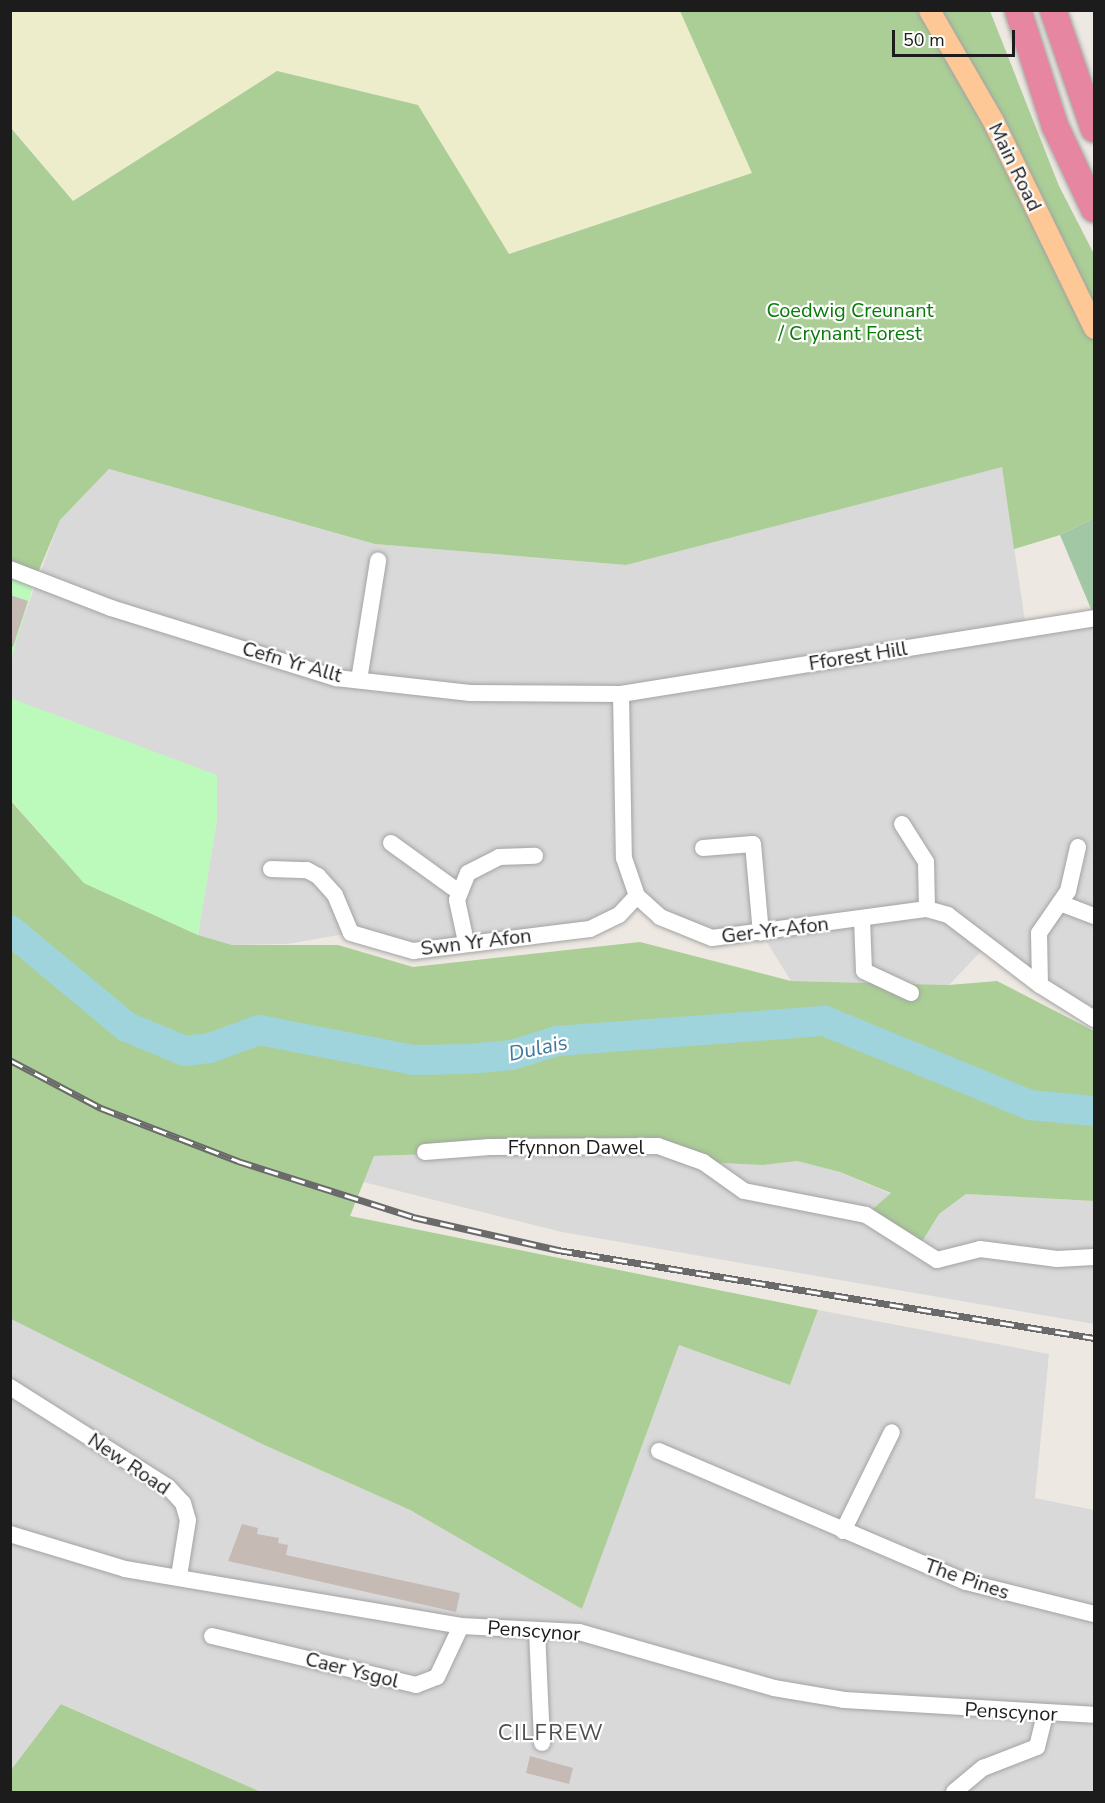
<!DOCTYPE html>
<html>
<head>
<meta charset="utf-8">
<style>
	body { margin:0 }
	#map { position:relative; width:1105px; height:1803px; overflow:hidden; background:#ede8e1; font-family:"Nunito Sans",sans-serif }
	div>[style] { position:absolute }
	.residential>* { inset:0; background:#dad9d9 }
	.farmland>* { inset:0; background:#ededcb }
	.forest>* { inset:0; background:#aace95 }
	.cemetery>* { inset:0; background:#a2c7a4 }
	.park>* { inset:0; background:#bcfabc }
	.river>* { height:30px; margin:-15px; padding:0 15px; transform-origin:15px; border-radius:15px; background:#a0d4dc }
	.building>* { inset:0; background:#c5bab4 }
	.roads { filter:drop-shadow(0 0 2px #a3a3a3) drop-shadow(0 0 2px #a3a3a3) }
	.minor>* { height:16px; margin:-8px; padding:0 8px; transform-origin:8px; border-radius:8px; background:#fff }
	.major>* { height:21px; margin:-10.5px; padding:0 10.5px; transform-origin:10.5px; border-radius:10.5px; background:#fdc896 }
	.highway>* { height:26px; margin:-13px; padding:0 13px; transform-origin:13px; border-radius:13px; background:#e786a1 }
	.rail>* { height:7px; margin-top:-3.5px; transform-origin:0; background:repeating-linear-gradient(90deg,#fff 0 14px,#6a6a6a 0 28px); box-sizing:border-box; border-block:2px solid #6a6a6a }
	span { translate:-50% -50%; white-space:nowrap; text-align:center; line-height:1.15; -webkit-text-stroke:4.5px #fff; paint-order:stroke }
	.street-label { font-size:20px; color:#1c1c1c }
	.park-label { font-size:20px; color:#0a7a0a }
	.water-label { font-size:21px; color:#42789c; font-style:italic }
	.quarter-label { font-size:22px; color:#4f4f4f; letter-spacing:1.5px }
	.frame { position:absolute; inset:0; border:12px solid #1c1c1c; pointer-events:none }
	.scale { position:absolute; left:892px; top:30px; width:123px; height:27px; box-sizing:border-box; border:3px solid #1c1c1c; border-top:0; padding-left:8px; font-size:18px; line-height:21px; white-space:nowrap; color:#1c1c1c; -webkit-text-stroke:4px #fff; paint-order:stroke }
</style>
</head>
<body>
<div id="map">
	<div class="residential">
		<div style="clip-path:polygon(1002px 466px,1026px 628px,1094px 618px,1094px 1019px,987px 945px,949px 985px,791px 981px,761px 933px,712px 938px,637px 897px,607px 923px,413px 951px,350px 933px,287px 944px,232px 945px,198px 935px,217px 819px,11px 698px,11px 660px,17px 634px,60px 520px,109px 469px,375px 544px,626px 565px)"></div>
		<div style="clip-path:polygon(658px 1146px,763px 1165px,797px 1161px,840px 1172px,891px 1194px,866px 1215px,939px 1214px,966px 1194px,1094px 1201px,1094px 1324px,562px 1232px,363px 1182px,374px 1156px)"></div>
		<div style="clip-path:polygon(818px 1310px,1049px 1354px,1035px 1498px,1094px 1510px,1094px 1792px,261px 1792px,62px 1704px,11px 1770px,11px 1319px,262px 1444px,410px 1510px,582px 1609px,679px 1345px,790px 1385px)"></div>
	</div>
	<div class="farmland">
		<div style="clip-path:polygon(10px 11px,680px 11px,752px 173px,508px 254px,418px 105px,277px 71px,73px 201px,11px 127px)"></div>
	</div>
	<div class="forest">
		<div style="clip-path:polygon(680px 11px,990px 11px,1059px 186px,1094px 254px,1094px 518px,1060px 535px,1014px 549px,1002px 467px,626px 565px,375px 544px,109px 469px,60px 520px,37px 575px,11px 565px,10px 127px,73px 201px,277px 71px,418px 105px,509px 254px,752px 173px)"></div>
		<div style="clip-path:polygon(10px 800px,84px 883px,198px 935px,232px 945px,338px 945px,413px 967px,640px 942px,791px 981px,949px 985px,997px 981px,1094px 1031px,1094px 1201px,966px 1194px,939px 1214px,918px 1248px,866px 1215px,891px 1193px,840px 1172px,797px 1161px,763px 1165px,703px 1162px,658px 1146px,374px 1156px,350px 1216px,818px 1310px,790px 1385px,679px 1345px,582px 1609px,410px 1510px,262px 1444px,11px 1319px)"></div>
		<div style="clip-path:polygon(61px 1704px,261px 1792px,11px 1792px,11px 1770px)"></div>
	</div>
	<div class="cemetery">
		<div style="clip-path:polygon(1094px 518px,1094px 616px,1060px 535px)"></div>
	</div>
	<div class="park">
		<div style="clip-path:polygon(11px 574px,34px 583px,11px 660px)"></div>
		<div style="clip-path:polygon(10px 698px,217px 775px,217px 819px,198px 935px,84px 883px,11px 800px)"></div>
	</div>
	<div class="river">
		<div style="left:10px;top:930px;width:152px;rotate:39.7deg"></div>
		<div style="left:127px;top:1027px;width:63px;rotate:22.5deg"></div>
		<div style="left:185px;top:1051px;width:25px;rotate:-7deg"></div>
		<div style="left:210px;top:1048px;width:52px;rotate:-20.2deg"></div>
		<div style="left:259px;top:1030px;width:158px;rotate:11deg"></div>
		<div style="left:414px;top:1060px;width:54px;rotate:-1.1deg"></div>
		<div style="left:468px;top:1059px;width:44px;rotate:-5.2deg"></div>
		<div style="left:512px;top:1055px;width:47px;rotate:-17.3deg"></div>
		<div style="left:557px;top:1041px;width:269px;rotate:-4.3deg"></div>
		<div style="left:825px;top:1021px;width:222px;rotate:22.3deg"></div>
		<div style="left:1030px;top:1105px;width:64px;rotate:5.4deg"></div>
	</div>
	<div class="building">
		<div style="clip-path:polygon(10px 595px,28px 601px,13px 647px,10px 646px)"></div>
		<div style="clip-path:polygon(242px 1524px,258px 1528px,257px 1534px,279px 1538px,278px 1543px,288px 1545px,286px 1555px,460px 1593px,456px 1612px,228px 1561px)"></div>
		<div style="clip-path:polygon(530px 1756px,573px 1768px,569px 1784px,526px 1773px)"></div>
	</div>
	<div class="roads">
		<div class="minor">
			<div style="left:10px;top:569px;width:108px;rotate:21.1deg"></div>
			<div style="left:111px;top:608px;width:236px;rotate:17.3deg"></div>
			<div style="left:336px;top:678px;width:135px;rotate:6.4deg"></div>
			<div style="left:470px;top:693px;width:151px;rotate:0.4deg"></div>
			<div style="left:621px;top:694px;width:479px;rotate:-9.1deg"></div>
			<div style="left:359px;top:680px;width:121px;rotate:-80.9deg"></div>
			<div style="left:621px;top:694px;width:164px;rotate:89deg"></div>
			<div style="left:624px;top:858px;width:40px;rotate:71.1deg"></div>
			<div style="left:637px;top:896px;width:31px;rotate:42deg"></div>
			<div style="left:660px;top:917px;width:56px;rotate:22deg"></div>
			<div style="left:712px;top:938px;width:217px;rotate:-7.7deg"></div>
			<div style="left:927px;top:909px;width:22px;rotate:16deg"></div>
			<div style="left:948px;top:915px;width:116px;rotate:37.3deg"></div>
			<div style="left:1040px;top:985px;width:64px;rotate:32.2deg"></div>
			<div style="left:902px;top:824px;width:45px;rotate:57.7deg"></div>
			<div style="left:926px;top:862px;width:47px;rotate:88.8deg"></div>
			<div style="left:391px;top:843px;width:84px;rotate:35.8deg"></div>
			<div style="left:703px;top:848px;width:50px;rotate:-4.6deg"></div>
			<div style="left:753px;top:844px;width:89px;rotate:84.9deg"></div>
			<div style="left:271px;top:869px;width:36px;rotate:2deg"></div>
			<div style="left:307px;top:870px;width:13px;rotate:29deg"></div>
			<div style="left:318px;top:876px;width:25px;rotate:48deg"></div>
			<div style="left:335px;top:895px;width:41px;rotate:67.2deg"></div>
			<div style="left:351px;top:933px;width:65px;rotate:16.2deg"></div>
			<div style="left:413px;top:951px;width:178px;rotate:-7.1deg"></div>
			<div style="left:590px;top:929px;width:32px;rotate:-26deg"></div>
			<div style="left:619px;top:915px;width:26px;rotate:-47deg"></div>
			<div style="left:1060px;top:903px;width:36px;rotate:21deg"></div>
			<div style="left:862px;top:919px;width:52px;rotate:87.8deg"></div>
			<div style="left:864px;top:971px;width:52px;rotate:25.1deg"></div>
			<div style="left:466px;top:942px;width:43px;rotate:-102.1deg"></div>
			<div style="left:457px;top:900px;width:29px;rotate:-68deg"></div>
			<div style="left:468px;top:873px;width:35px;rotate:-27deg"></div>
			<div style="left:499px;top:857px;width:36px;rotate:-2deg"></div>
			<div style="left:1040px;top:985px;width:52px;rotate:-91.1deg"></div>
			<div style="left:1039px;top:933px;width:51px;rotate:-55.4deg"></div>
			<div style="left:1068px;top:891px;width:45px;rotate:-77.2deg"></div>
			<div style="left:425px;top:1152px;width:65px;rotate:-4.4deg"></div>
			<div style="left:490px;top:1147px;width:168px;rotate:-0.3deg"></div>
			<div style="left:658px;top:1146px;width:48px;rotate:19.6deg"></div>
			<div style="left:703px;top:1162px;width:50px;rotate:35.3deg"></div>
			<div style="left:744px;top:1191px;width:124px;rotate:11.1deg"></div>
			<div style="left:866px;top:1215px;width:84px;rotate:32.4deg"></div>
			<div style="left:937px;top:1260px;width:44px;rotate:-14.3deg"></div>
			<div style="left:980px;top:1249px;width:78px;rotate:7.4deg"></div>
			<div style="left:1057px;top:1259px;width:37px;rotate:-3deg"></div>
			<div style="left:10px;top:1387px;width:187px;rotate:32.3deg"></div>
			<div style="left:168px;top:1487px;width:22px;rotate:47deg"></div>
			<div style="left:183px;top:1503px;width:18px;rotate:74deg"></div>
			<div style="left:188px;top:1520px;width:57px;rotate:99.1deg"></div>
			<div style="left:659px;top:1451px;width:334px;rotate:23.1deg"></div>
			<div style="left:966px;top:1582px;width:132px;rotate:14deg"></div>
			<div style="left:843px;top:1531px;width:110px;rotate:-63.7deg"></div>
			<div style="left:10px;top:1534px;width:120px;rotate:16.9deg"></div>
			<div style="left:125px;top:1569px;width:341px;rotate:9.6deg"></div>
			<div style="left:461px;top:1626px;width:118px;rotate:2.9deg"></div>
			<div style="left:579px;top:1632px;width:203px;rotate:16deg"></div>
			<div style="left:774px;top:1688px;width:71px;rotate:9.7deg"></div>
			<div style="left:844px;top:1700px;width:250px;rotate:3.4deg"></div>
			<div style="left:537px;top:1631px;width:112px;rotate:87.4deg"></div>
			<div style="left:212px;top:1636px;width:210px;rotate:13.5deg"></div>
			<div style="left:416px;top:1685px;width:22px;rotate:-21deg"></div>
			<div style="left:437px;top:1677px;width:56px;rotate:-64.8deg"></div>
			<div style="left:954px;top:1792px;width:38px;rotate:-40deg"></div>
			<div style="left:983px;top:1768px;width:58px;rotate:-21.3deg"></div>
			<div style="left:1037px;top:1747px;width:33px;rotate:-76deg"></div>
		</div>
		<div class="major">
			<div style="left:929px;top:10px;width:128px;rotate:60deg"></div>
			<div style="left:993px;top:121px;width:230px;rotate:64deg"></div>
		</div>
		<div class="highway">
			<div style="left:1018px;top:10px;width:122px;rotate:72.3deg"></div>
			<div style="left:1055px;top:126px;width:92px;rotate:64.8deg"></div>
			<div style="left:1053px;top:10px;width:126px;rotate:71deg"></div>
		</div>
	</div>
	<div class="rail">
		<div style="left:10px;top:1060px;width:103px;rotate:27.8deg"></div>
		<div style="left:101px;top:1108px;width:147px;rotate:21.1deg"></div>
		<div style="left:238px;top:1161px;width:184px;rotate:17.7deg"></div>
		<div style="left:413px;top:1217px;width:149px;rotate:12.8deg"></div>
		<div style="left:558px;top:1250px;width:543px;rotate:9.32deg"></div>
	</div>
	<div class="street-label">
		<span style="left:1015px;top:167px;rotate:64deg">Main Road</span>
		<span style="left:858px;top:656px;rotate:-9deg">Fforest Hill</span>
		<span style="left:292px;top:662px;rotate:16deg">Cefn Yr Allt</span>
		<span style="left:775px;top:930px;rotate:-7deg">Ger-Yr-Afon</span>
		<span style="left:476px;top:942px;rotate:-7deg">Swn Yr Afon</span>
		<span style="left:576px;top:1147px">Ffynnon Dawel</span>
		<span style="left:129px;top:1464px;rotate:34deg">New Road</span>
		<span style="left:967px;top:1579px;rotate:19deg">The Pines</span>
		<span style="left:534px;top:1631px;rotate:4deg">Penscynor</span>
		<span style="left:352px;top:1670px;rotate:14deg">Caer Ysgol</span>
		<span style="left:1011px;top:1712px;rotate:3deg">Penscynor</span>
	</div>
	<div class="park-label">
		<span style="left:850px;top:322px">Coedwig Creunant<br>/ Crynant Forest</span>
	</div>
	<div class="water-label">
		<span style="left:538px;top:1048px;rotate:-12deg">Dulais</span>
	</div>
	<div class="quarter-label">
		<span style="left:551px;top:1734px">CILFREW</span>
	</div>
	<div class="frame"></div>
	<div class="scale">50 m</div>
</div>
</body>
</html>
